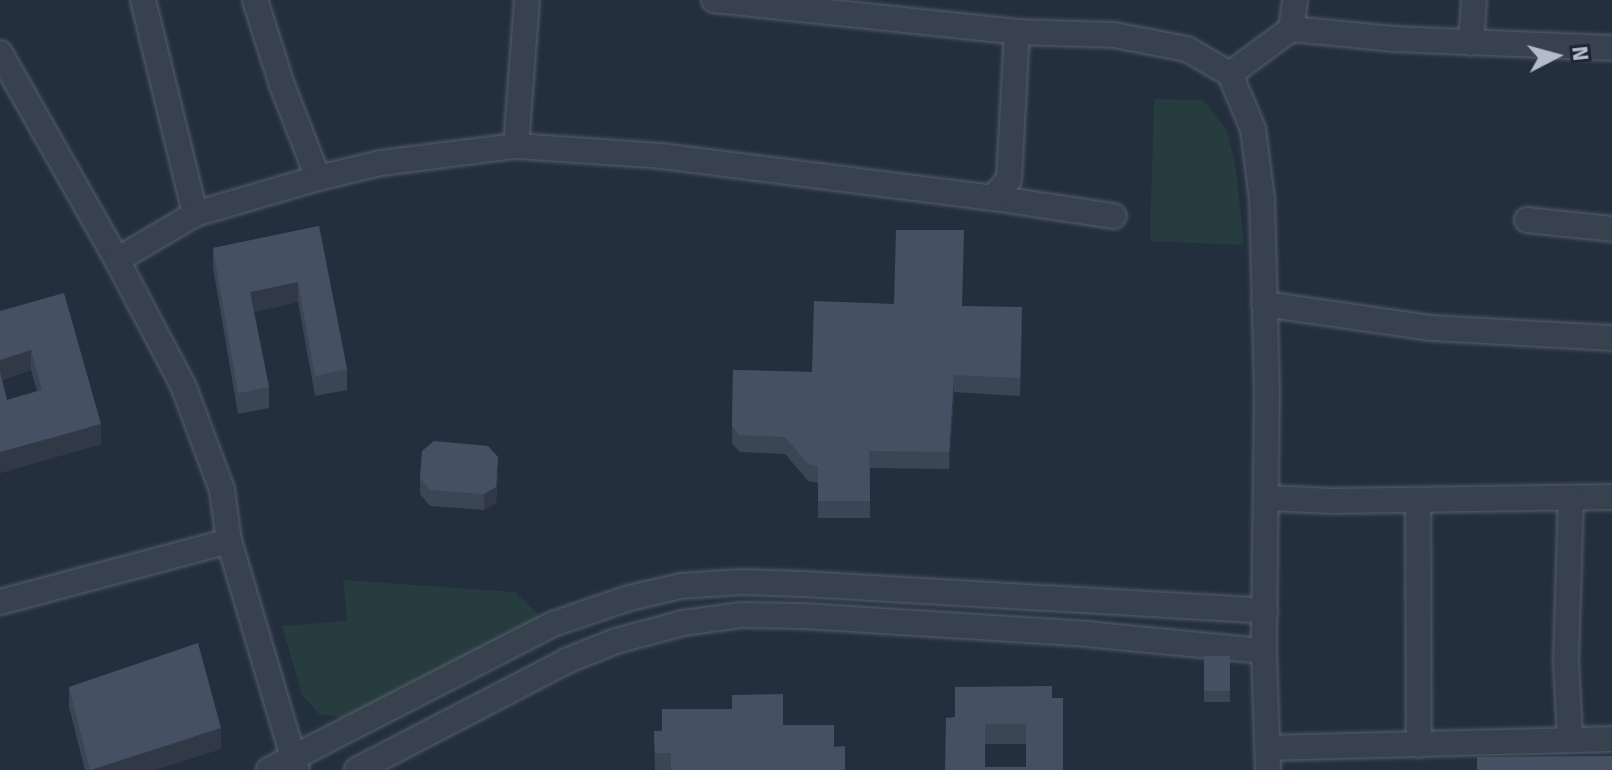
<!DOCTYPE html>
<html>
<head>
<meta charset="utf-8">
<style>
	body { margin:0 }
	#map { position:relative; width:1612px; height:770px; overflow:hidden; background:#242f3e; font-family:"Fira Sans",sans-serif }
	div>[style] { position:absolute }
	.green>* { inset:0; background:#263c3f }
	.roads { filter:drop-shadow(0 0 2px #565f6c) drop-shadow(0 0 2px #565f6c) }
	.street>* { height:24px; margin:-12px; padding:0 12px; transform-origin:12px; border-radius:12px; background:#38414e }
	.wall>* { inset:0; background:#3b4654 }
	.shaded-wall>* { inset:0; background:#303945 }
	.building>* { inset:0; background:#455162 }
	span { translate:-50% -50%; white-space:nowrap; text-align:center; line-height:1.15; -webkit-text-stroke:8px #1d2633; paint-order:stroke }
	.north { position:absolute; left:1516px; top:16px; width:80px; height:80px; -webkit-text-stroke:6px #1d2633; paint-order:stroke; rotate:84deg; font-size:22px; font-weight:700; line-height:32px; text-align:center; color:#b4bcc9 }
	.north::after { content:''; display:block; margin:auto; width:28px; height:36px; background:#b4bcc9; clip-path:polygon(50% 0,100% 100%,50% 72%,0 100%) }
</style>
</head>
<body>
<div id="map">
	<div class="green">
		<div style="clip-path:polygon(1154px 99px,1203px 100px,1227px 130px,1236px 169px,1244px 245px,1150px 241px)"></div>
		<div style="clip-path:polygon(343px 580px,515px 592px,540px 616px,542px 622px,369px 711px,340px 717px,319px 714px,302px 695px,282px 626px,347px 621px)"></div>
	</div>
	<div class="roads">
		<div class="street">
			<div style="left:143px;top:0;width:220px;rotate:76.3deg"></div>
			<div style="left:255px;top:0;width:89px;rotate:72.4deg"></div>
			<div style="left:282px;top:85px;width:100px;rotate:68.8deg"></div>
			<div style="left:714px;top:0;width:305px;rotate:6deg"></div>
			<div style="left:1017px;top:32px;width:97px;rotate:1.8deg"></div>
			<div style="left:1114px;top:35px;width:74px;rotate:10.9deg"></div>
			<div style="left:1187px;top:49px;width:50px;rotate:30.2deg"></div>
			<div style="left:1230px;top:74px;width:60px;rotate:67.3deg"></div>
			<div style="left:1253px;top:129px;width:71px;rotate:82.7deg"></div>
			<div style="left:1262px;top:199px;width:192px;rotate:88.5deg"></div>
			<div style="left:1267px;top:391px;width:260px;rotate:90.7deg"></div>
			<div style="left:1264px;top:651px;width:119px;rotate:88.1deg"></div>
			<div style="left:1291px;top:29px;width:29px;rotate:-82deg"></div>
			<div style="left:1471px;top:43px;width:43px;rotate:-86deg"></div>
			<div style="left:0;top:53px;width:238px;rotate:60.5deg"></div>
			<div style="left:117px;top:260px;width:141px;rotate:62.2deg"></div>
			<div style="left:183px;top:385px;width:112px;rotate:69.6deg"></div>
			<div style="left:222px;top:490px;width:51px;rotate:82.2deg"></div>
			<div style="left:229px;top:541px;width:239px;rotate:73.5deg"></div>
			<div style="left:1230px;top:74px;width:76px;rotate:-36.4deg"></div>
			<div style="left:1291px;top:29px;width:104px;rotate:5.5deg"></div>
			<div style="left:1395px;top:39px;width:217px;rotate:2.4deg"></div>
			<div style="left:516px;top:146px;width:146px;rotate:-85.7deg"></div>
			<div style="left:993px;top:198px;width:122px;rotate:8.5deg"></div>
			<div style="left:1527px;top:220px;width:85px;rotate:6deg"></div>
			<div style="left:117px;top:260px;width:91px;rotate:-30.5deg"></div>
			<div style="left:195px;top:214px;width:128px;rotate:-16.3deg"></div>
			<div style="left:318px;top:178px;width:65px;rotate:-13.4deg"></div>
			<div style="left:381px;top:163px;width:136px;rotate:-7.2deg"></div>
			<div style="left:516px;top:146px;width:145px;rotate:3.9deg"></div>
			<div style="left:661px;top:156px;width:335px;rotate:7.2deg"></div>
			<div style="left:993px;top:198px;width:25px;rotate:-50deg"></div>
			<div style="left:1009px;top:179px;width:147px;rotate:-86.9deg"></div>
			<div style="left:1264px;top:304px;width:169px;rotate:8.2deg"></div>
			<div style="left:1431px;top:328px;width:181px;rotate:3.2deg"></div>
			<div style="left:1268px;top:498px;width:63px;rotate:2.7deg"></div>
			<div style="left:1331px;top:501px;width:281px;rotate:-0.8deg"></div>
			<div style="left:1418px;top:501px;width:244px;rotate:89.8deg"></div>
			<div style="left:0;top:602px;width:237px;rotate:-14.9deg"></div>
			<div style="left:1570px;top:738px;width:76px;rotate:-93deg"></div>
			<div style="left:1566px;top:662px;width:164px;rotate:-88.3deg"></div>
			<div style="left:1269px;top:748px;width:343px;rotate:-1.5deg"></div>
			<div style="left:269px;top:770px;width:319px;rotate:-27.2deg"></div>
			<div style="left:553px;top:624px;width:80px;rotate:-18.9deg"></div>
			<div style="left:629px;top:598px;width:53px;rotate:-13deg"></div>
			<div style="left:681px;top:586px;width:60px;rotate:-3.8deg"></div>
			<div style="left:741px;top:582px;width:62px;rotate:1.8deg"></div>
			<div style="left:803px;top:584px;width:463px;rotate:3.3deg"></div>
			<div style="left:357px;top:770px;width:236px;rotate:-27.5deg"></div>
			<div style="left:566px;top:661px;width:54px;rotate:-21.8deg"></div>
			<div style="left:616px;top:641px;width:69px;rotate:-15deg"></div>
			<div style="left:683px;top:623px;width:60px;rotate:-7.7deg"></div>
			<div style="left:742px;top:615px;width:61px;rotate:0.9deg"></div>
			<div style="left:803px;top:616px;width:284px;rotate:3.6deg"></div>
			<div style="left:1086px;top:634px;width:179px;rotate:5.5deg"></div>
		</div>
	</div>
	<div class="wall">
		<div style="clip-path:polygon(319px 226px,347px 369px,347px 390px,315px 396px,298px 302px,254px 312px,269px 387px,269px 408px,238px 414px,213px 268px,213px 248px)"></div>
		<div style="clip-path:polygon(894px 304px,962px 306px,1022px 324px,1020px 396px,954px 392px,949px 469px,870px 468px,870px 518px,818px 518px,818px 483px,808px 481px,785px 454px,740px 452px,732px 444px,733px 370px,812px 372px)"></div>
		<div style="clip-path:polygon(evenodd,0 311px,101px 444px,0 473px,0 311px,31px 370px,37px 391px,7px 400px,2px 380px,31px 370px)"></div>
		<div style="clip-path:polygon(498px 473px,496px 503px,484px 510px,430px 506px,420px 494px,420px 478px)"></div>
		<div style="clip-path:polygon(1204px 656px,1230px 656px,1230px 702px,1204px 702px)"></div>
		<div style="clip-path:polygon(69px 687px,221px 749px,154px 770px,85px 770px,69px 707px)"></div>
		<div style="clip-path:polygon(evenodd,1052px 698px,1063px 770px,945px 770px,955px 717px,1052px 698px,985px 744px,1026px 744px,1026px 767px,985px 767px,985px 744px)"></div>
		<div style="clip-path:polygon(783px 725px,834px 747px,845px 770px,655px 770px,654px 731px)"></div>
	</div>
	<div class="shaded-wall">
		<div style="clip-path:polygon(298px 282px,298px 302px,250px 313px,250px 292px)"></div>
		<div style="clip-path:polygon(31px 350px,31px 370px,0 380px,0 360px)"></div>
		<div style="clip-path:polygon(954px 375px,954px 392px,949px 469px,949px 452px)"></div>
		<div style="clip-path:polygon(101px 424px,101px 444px,0 473px,0 452px)"></div>
		<div style="clip-path:polygon(498px 457px,496px 503px,484px 510px,484px 494px)"></div>
		<div style="clip-path:polygon(221px 728px,221px 749px,154px 770px,91px 770px)"></div>
	</div>
	<div class="building">
		<div style="clip-path:polygon(319px 226px,347px 369px,315px 376px,298px 282px,250px 292px,269px 387px,238px 393px,213px 248px)"></div>
		<div style="clip-path:polygon(896px 230px,964px 230px,962px 306px,1022px 307px,1020px 378px,954px 375px,949px 452px,869px 451px,870px 501px,818px 501px,818px 466px,808px 464px,785px 437px,740px 435px,732px 426px,733px 370px,812px 372px,814px 301px,894px 304px)"></div>
		<div style="clip-path:polygon(64px 293px,101px 424px,0 452px,0 372px,7px 400px,42px 390px,31px 350px,0 360px,0 311px)"></div>
		<div style="clip-path:polygon(434px 441px,488px 446px,498px 457px,496px 487px,484px 494px,430px 490px,420px 478px,422px 451px)"></div>
		<div style="clip-path:polygon(198px 643px,221px 728px,90px 770px,69px 687px)"></div>
		<div style="clip-path:polygon(1204px 656px,1230px 656px,1230px 691px,1204px 691px)"></div>
		<div style="clip-path:polygon(evenodd,1052px 686px,1052px 698px,1063px 698px,1063px 770px,945px 770px,946px 718px,955px 717px,955px 687px,1052px 686px,985px 724px,1026px 724px,1026px 767px,985px 767px,985px 724px)"></div>
		<div style="clip-path:polygon(783px 694px,783px 725px,834px 725px,834px 747px,845px 746px,845px 770px,671px 770px,671px 753px,655px 753px,654px 731px,662px 731px,662px 709px,732px 709px,732px 695px)"></div>
		<div style="clip-path:polygon(1612px 756px,1612px 770px,1477px 770px,1477px 757px)"></div>
	</div>
	<div class="north">N</div>
</div>
</body>
</html>
